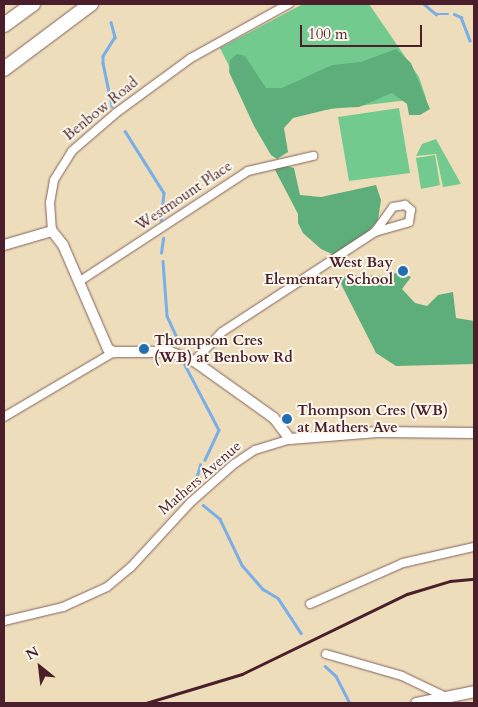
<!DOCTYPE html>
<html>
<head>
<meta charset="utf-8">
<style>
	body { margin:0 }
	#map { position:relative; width:478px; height:707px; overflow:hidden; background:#edb; font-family:Cardo,serif }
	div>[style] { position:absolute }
	.green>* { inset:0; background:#72ca8f }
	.forest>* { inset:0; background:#5dae7a }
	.stream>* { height:2.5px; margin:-1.25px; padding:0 1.25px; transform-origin:1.25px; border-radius:1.25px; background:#79aee7 }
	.roads { filter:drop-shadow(0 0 1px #83625d) drop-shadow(0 0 1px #83625d) }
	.minor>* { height:8px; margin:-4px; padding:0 4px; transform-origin:4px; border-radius:4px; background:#fff }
	.tertiary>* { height:10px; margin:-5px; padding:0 5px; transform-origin:5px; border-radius:5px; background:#fff }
	.secondary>* { height:11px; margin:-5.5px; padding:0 5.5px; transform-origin:5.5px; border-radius:5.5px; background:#fff }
	.motorway>* { height:14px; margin:-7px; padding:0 7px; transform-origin:7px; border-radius:7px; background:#fff }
	.rail>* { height:2.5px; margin:-1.25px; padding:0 1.25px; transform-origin:1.25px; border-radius:1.25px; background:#4a1f2b }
	.dots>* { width:14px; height:14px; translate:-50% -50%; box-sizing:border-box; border:2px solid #fbf7ec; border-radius:50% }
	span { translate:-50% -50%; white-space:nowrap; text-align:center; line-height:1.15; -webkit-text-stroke:4px #fbf7ec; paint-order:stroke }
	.street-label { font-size:15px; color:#4a1f2b }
	.poi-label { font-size:15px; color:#4a1f2b; font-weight:700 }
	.right { translate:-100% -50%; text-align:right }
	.left { translate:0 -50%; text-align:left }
	.frame { position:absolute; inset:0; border:5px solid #4a1f2b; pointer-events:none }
	.north { position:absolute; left:15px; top:642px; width:50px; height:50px; -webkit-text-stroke:4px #fbf7ec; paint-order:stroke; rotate:331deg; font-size:14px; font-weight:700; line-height:20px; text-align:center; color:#4a1f2b }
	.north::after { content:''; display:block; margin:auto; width:18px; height:22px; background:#4a1f2b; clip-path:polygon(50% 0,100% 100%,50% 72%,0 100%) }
	.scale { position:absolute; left:300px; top:25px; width:122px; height:22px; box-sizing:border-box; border:2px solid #4a1f2b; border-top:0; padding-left:6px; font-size:15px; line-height:18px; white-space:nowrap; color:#4a1f2b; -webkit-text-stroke:4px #fbf7ec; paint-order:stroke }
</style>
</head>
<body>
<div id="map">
	<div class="green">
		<div style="clip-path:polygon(303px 4px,369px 4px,419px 77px,426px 98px,255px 118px,220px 48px)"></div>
		<div style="clip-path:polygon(399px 108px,410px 173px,349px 181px,338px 117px)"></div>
		<div style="clip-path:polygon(436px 139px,461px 184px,443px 187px,436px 154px,416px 156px,422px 144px)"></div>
		<div style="clip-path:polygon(435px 155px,440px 185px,421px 189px,416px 158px)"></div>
	</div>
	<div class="forest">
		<div style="clip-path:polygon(396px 49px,411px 63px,430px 109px,420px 115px,409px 115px,407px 104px,392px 93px,359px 107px,334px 108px,293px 118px,284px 128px,288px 152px,277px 159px,271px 155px,254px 126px,229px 72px,230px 60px,237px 54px,245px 56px,266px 88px,282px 88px,332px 65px,361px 62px)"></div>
		<div style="clip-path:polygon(282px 165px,294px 168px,300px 195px,321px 197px,376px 185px,381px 200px,378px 220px,369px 231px,334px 255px,321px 249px,303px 233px,298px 223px,298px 214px,274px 168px)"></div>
		<div style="clip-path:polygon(399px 272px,411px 277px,402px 289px,415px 303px,427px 306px,438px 295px,453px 292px,456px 318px,474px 321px,474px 364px,396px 366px,376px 353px,338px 278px,351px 275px,387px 276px)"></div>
	</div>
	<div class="stream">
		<div style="left:424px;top:4px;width:16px;rotate:40deg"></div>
		<div style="left:436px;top:14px;width:12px"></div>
		<div style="left:454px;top:14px;width:8px;rotate:23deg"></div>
		<div style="left:461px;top:17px;width:25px;rotate:69deg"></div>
		<div style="left:111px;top:22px;width:16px;rotate:75deg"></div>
		<div style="left:115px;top:37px;width:22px;rotate:122deg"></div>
		<div style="left:103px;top:56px;width:7px;rotate:90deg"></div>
		<div style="left:103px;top:63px;width:44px;rotate:78.2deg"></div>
		<div style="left:125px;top:131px;width:73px;rotate:57.8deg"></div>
		<div style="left:164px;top:193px;width:27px;rotate:96deg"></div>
		<div style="left:161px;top:253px;width:15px;rotate:-82deg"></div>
		<div style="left:163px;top:261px;width:55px;rotate:85.8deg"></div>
		<div style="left:167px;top:316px;width:29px;rotate:65deg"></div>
		<div style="left:185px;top:365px;width:73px;rotate:62.4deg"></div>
		<div style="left:219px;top:430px;width:33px;rotate:115deg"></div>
		<div style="left:194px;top:486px;width:22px;rotate:-74deg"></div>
		<div style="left:203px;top:505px;width:22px;rotate:39deg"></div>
		<div style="left:220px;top:519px;width:51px;rotate:64.4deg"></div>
		<div style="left:242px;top:565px;width:32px;rotate:49deg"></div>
		<div style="left:263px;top:589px;width:17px;rotate:31deg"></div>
		<div style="left:278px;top:598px;width:42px;rotate:56.7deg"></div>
		<div style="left:325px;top:666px;width:15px;rotate:42deg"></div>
		<div style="left:336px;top:676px;width:30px;rotate:63deg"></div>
	</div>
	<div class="roads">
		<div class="minor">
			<div style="left:52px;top:231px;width:28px;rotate:-94deg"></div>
			<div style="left:50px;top:203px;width:23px;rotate:-80deg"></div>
			<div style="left:54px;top:180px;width:34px;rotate:-58deg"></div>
			<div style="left:72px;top:151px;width:58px;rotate:-40.8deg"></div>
			<div style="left:116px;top:113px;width:93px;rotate:-36.3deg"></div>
			<div style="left:191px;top:58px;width:112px;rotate:-28.9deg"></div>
			<div style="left:80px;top:281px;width:201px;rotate:-33.2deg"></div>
			<div style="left:248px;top:171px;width:67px;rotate:-13deg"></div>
			<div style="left:194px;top:361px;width:40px;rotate:-46deg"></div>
			<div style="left:222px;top:332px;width:183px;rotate:-33.2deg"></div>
			<div style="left:375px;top:232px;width:35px;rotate:-16deg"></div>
			<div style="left:409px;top:222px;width:12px;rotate:-81deg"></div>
			<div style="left:411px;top:210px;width:8px;rotate:-140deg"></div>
			<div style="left:405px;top:205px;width:12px;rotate:171deg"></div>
			<div style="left:393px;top:207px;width:31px;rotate:126deg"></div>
			<div style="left:4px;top:417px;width:128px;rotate:-30.6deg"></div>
			<div style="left:310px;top:604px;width:102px;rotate:-23.8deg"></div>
			<div style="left:403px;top:563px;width:73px;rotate:-12.7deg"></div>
			<div style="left:4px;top:621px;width:61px;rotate:-13.3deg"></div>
			<div style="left:63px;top:607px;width:48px;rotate:-24.4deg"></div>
			<div style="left:107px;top:587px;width:31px;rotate:-40deg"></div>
			<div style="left:131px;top:567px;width:88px;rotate:-47.3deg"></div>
			<div style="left:191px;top:502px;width:57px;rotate:-41.5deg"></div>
			<div style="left:234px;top:464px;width:25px;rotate:-34deg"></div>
			<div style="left:255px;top:450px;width:37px;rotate:-17deg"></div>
			<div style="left:326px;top:654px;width:79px;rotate:16.1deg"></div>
			<div style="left:402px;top:676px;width:49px;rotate:25.5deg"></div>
		</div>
		<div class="tertiary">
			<div style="left:4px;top:245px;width:50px;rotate:-16.3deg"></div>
			<div style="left:52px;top:231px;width:18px;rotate:52deg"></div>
			<div style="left:63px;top:245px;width:113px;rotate:66.6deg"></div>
			<div style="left:108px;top:349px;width:7px;rotate:27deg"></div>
			<div style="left:114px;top:352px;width:56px"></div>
			<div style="left:170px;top:352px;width:26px;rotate:21deg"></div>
			<div style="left:194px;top:361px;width:98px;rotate:35.5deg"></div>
			<div style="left:274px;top:418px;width:26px;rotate:53deg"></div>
			<div style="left:290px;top:439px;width:88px;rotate:-4.5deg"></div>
			<div style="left:378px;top:432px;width:96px;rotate:0.6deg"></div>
		</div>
		<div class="secondary">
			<div style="left:416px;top:703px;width:59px;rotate:-11.7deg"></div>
		</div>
		<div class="motorway">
			<div style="left:4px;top:25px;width:36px;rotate:-36deg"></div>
			<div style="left:4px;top:69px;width:109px;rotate:-36.8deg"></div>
		</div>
	</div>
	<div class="rail">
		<div style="left:146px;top:703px;width:100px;rotate:-16.8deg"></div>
		<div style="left:242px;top:674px;width:183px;rotate:-25.9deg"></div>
		<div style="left:407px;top:594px;width:45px;rotate:-16.8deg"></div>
		<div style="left:450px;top:581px;width:24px;rotate:-5deg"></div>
	</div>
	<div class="dots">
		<div style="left:403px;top:271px;background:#1f6fb2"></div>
		<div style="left:144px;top:349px;background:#1f6fb2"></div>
		<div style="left:287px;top:419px;background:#1f6fb2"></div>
	</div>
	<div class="street-label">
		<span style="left:101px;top:109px;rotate:-39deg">Benbow Road</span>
		<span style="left:184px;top:196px;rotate:-34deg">Westmount Place</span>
		<span style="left:200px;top:478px;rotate:-41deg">Mathers Avenue</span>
	</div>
	<div class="poi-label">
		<span class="right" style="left:393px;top:271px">West Bay<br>Elementary School</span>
		<span class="left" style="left:154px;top:349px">Thompson Cres<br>(WB) at Benbow Rd</span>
		<span class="left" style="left:297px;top:419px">Thompson Cres (WB)<br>at Mathers Ave</span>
	</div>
	<div class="frame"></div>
	<div class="north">N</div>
	<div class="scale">100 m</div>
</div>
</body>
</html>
